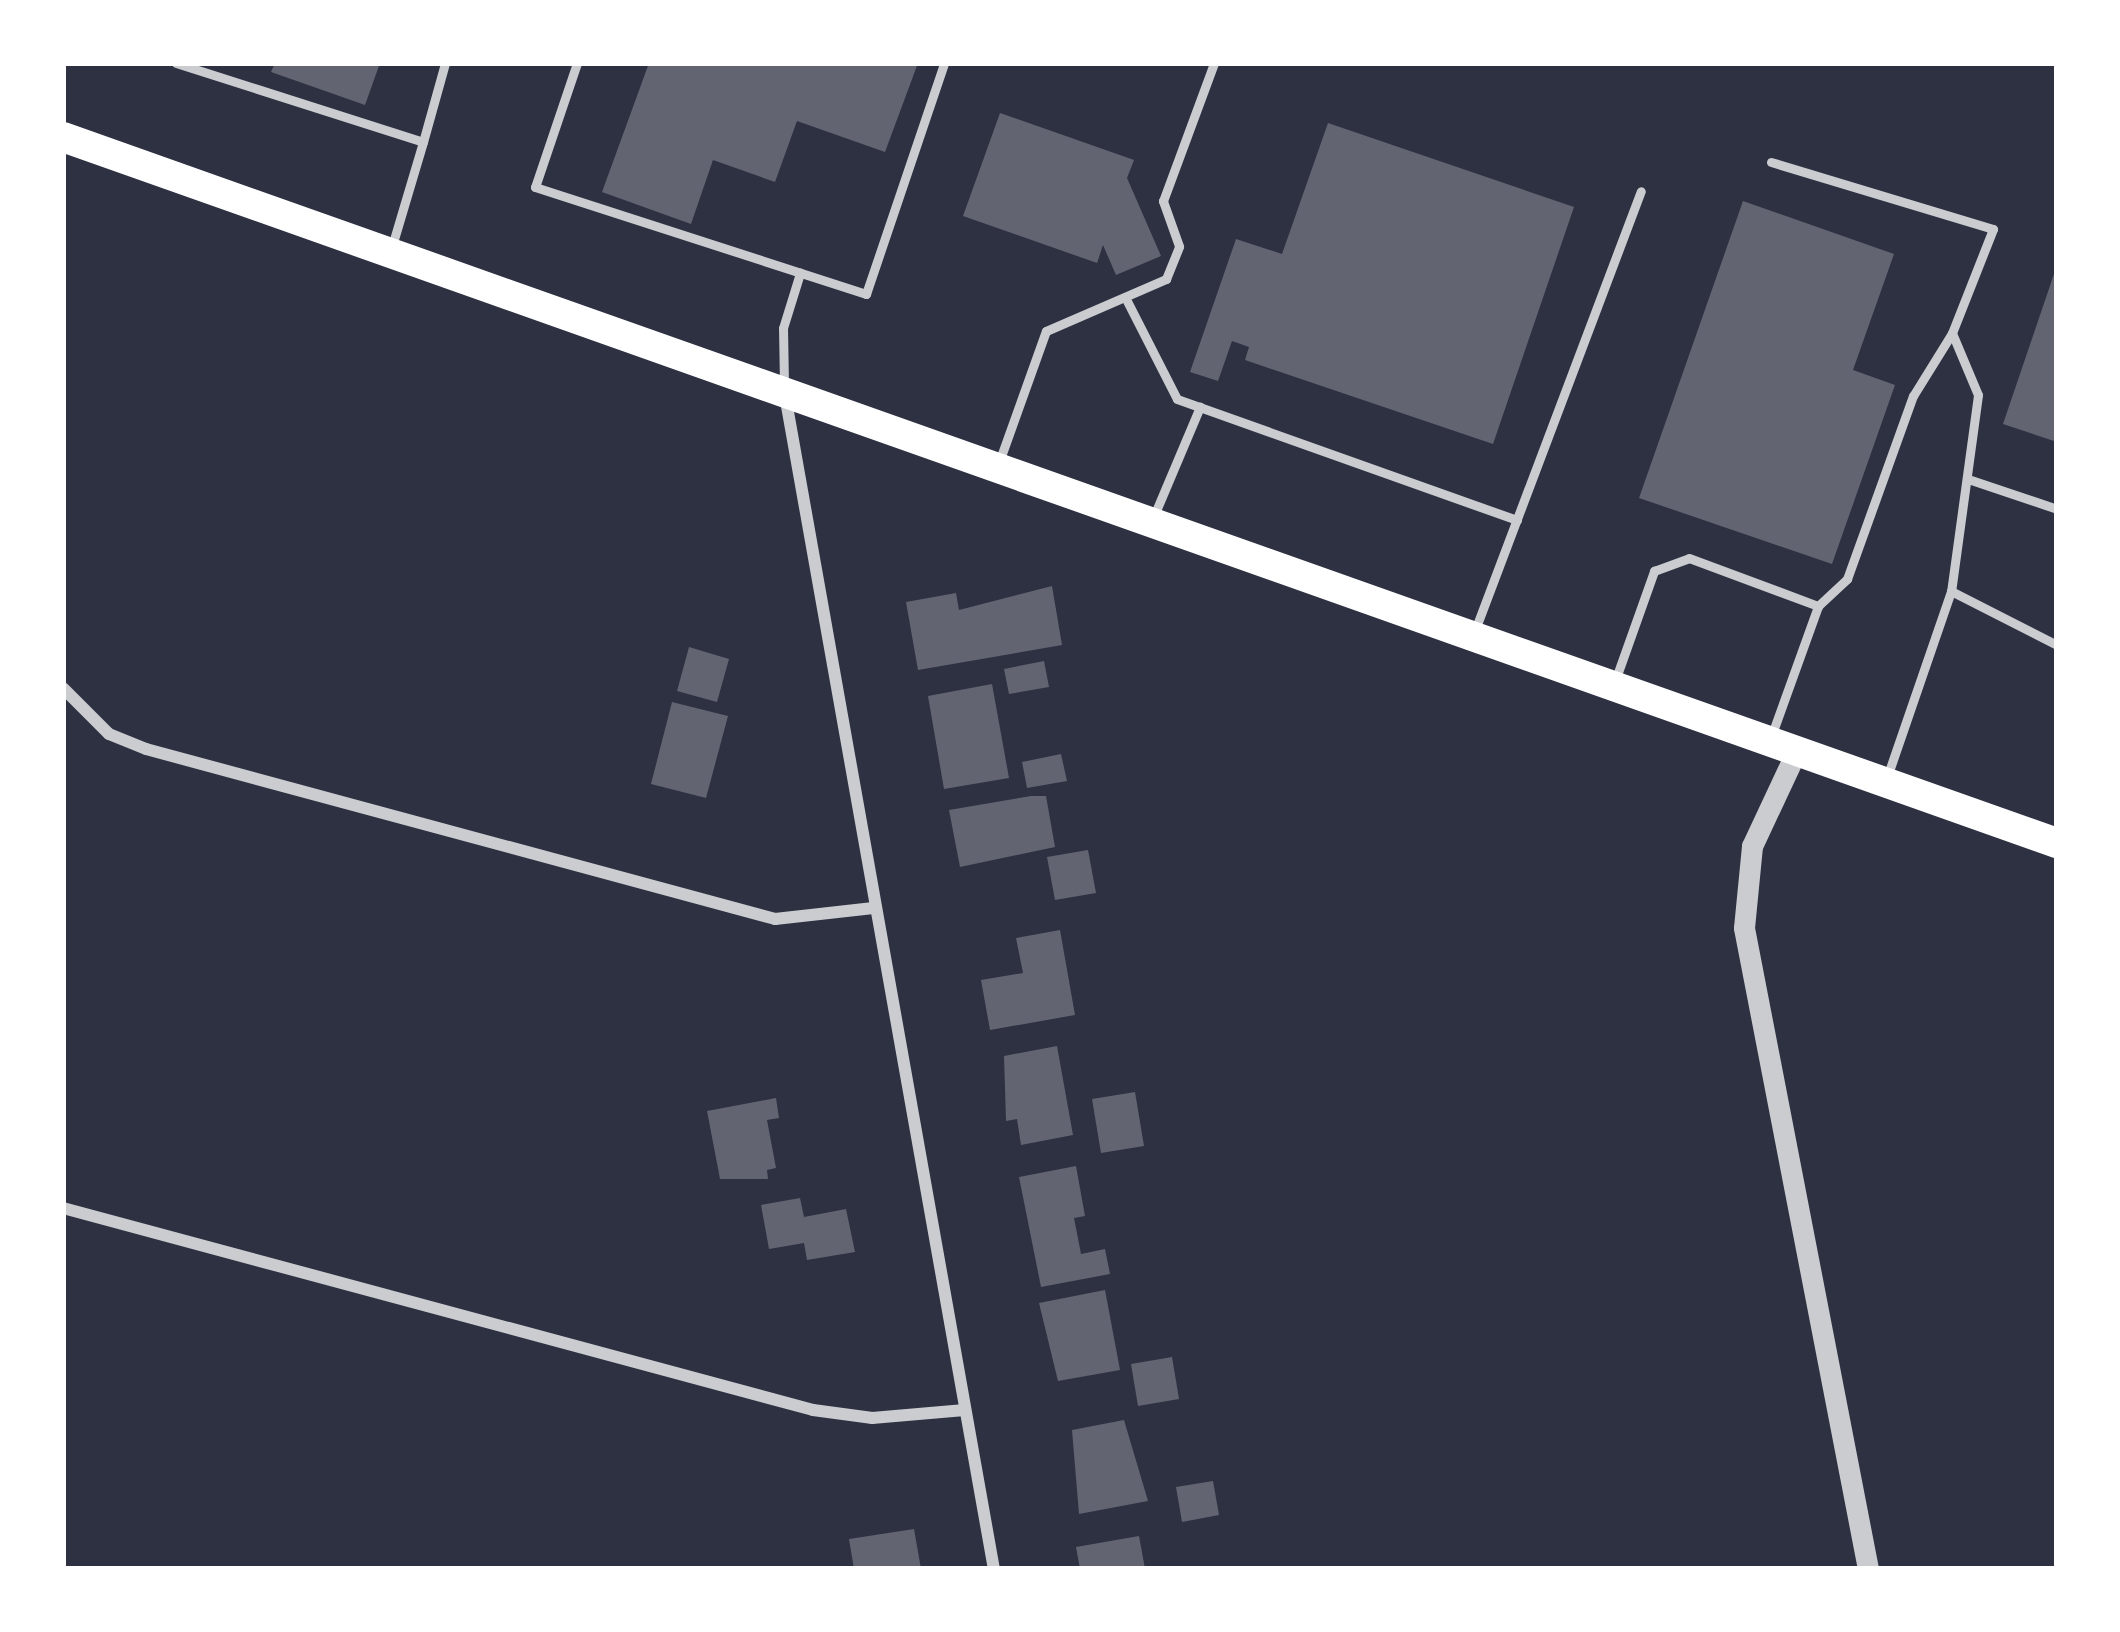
<!DOCTYPE html>
<html>
<head>
<meta charset="utf-8">
<style>
	body { margin:0 }
	#map { position:relative; width:2120px; height:1632px; overflow:hidden; background:#2d3142; font-family:Figtree,sans-serif }
	div>[style] { position:absolute }
	.building>* { inset:0; background:#626471 }
	.service>* { height:9px; margin:-4.5px; padding:0 4.5px; transform-origin:4.5px; border-radius:4.5px; background:#caccd0 }
	.minor>* { height:12px; margin:-6px; padding:0 6px; transform-origin:6px; border-radius:6px; background:#caccd0 }
	.tertiary>* { height:21px; margin:-10.5px; padding:0 10.5px; transform-origin:10.5px; border-radius:10.5px; background:#caccd0 }
	.primary>* { height:30px; margin:-15px; padding:0 15px; transform-origin:15px; border-radius:15px; background:#fff }
	span { translate:-50% -50%; white-space:nowrap; text-align:center; line-height:1.15; -webkit-text-stroke:9px #fff; paint-order:stroke }
	.frame { position:absolute; inset:0; border:66px solid #fff; pointer-events:none }
</style>
</head>
<body>
<div id="map">
	<div class="building">
		<div style="clip-path:polygon(275px 63px,380px 63px,365px 105px,271px 72px)"></div>
		<div style="clip-path:polygon(649px 63px,918px 63px,885px 152px,797px 121px,775px 182px,713px 160px,691px 224px,602px 192px)"></div>
		<div style="clip-path:polygon(1000px 113px,1134px 160px,1127px 178px,1161px 256px,1116px 275px,1103px 245px,1097px 263px,963px 216px)"></div>
		<div style="clip-path:polygon(1328px 123px,1574px 207px,1493px 444px,1245px 360px,1249px 347px,1232px 341px,1218px 381px,1190px 372px,1236px 239px,1282px 254px)"></div>
		<div style="clip-path:polygon(1743px 201px,1894px 254px,1853px 370px,1895px 385px,1832px 564px,1639px 498px)"></div>
		<div style="clip-path:polygon(2056px 268px,2057px 268px,2057px 442px,2003px 424px)"></div>
		<div style="clip-path:polygon(1052px 586px,1062px 645px,918px 670px,906px 602px,956px 593px,959px 610px)"></div>
		<div style="clip-path:polygon(689px 647px,729px 659px,717px 702px,677px 691px)"></div>
		<div style="clip-path:polygon(1044px 661px,1049px 687px,1009px 694px,1004px 669px)"></div>
		<div style="clip-path:polygon(992px 684px,1009px 778px,944px 789px,928px 696px)"></div>
		<div style="clip-path:polygon(672px 702px,728px 716px,706px 798px,651px 784px)"></div>
		<div style="clip-path:polygon(1061px 754px,1067px 781px,1027px 788px,1022px 762px)"></div>
		<div style="clip-path:polygon(1031px 796px,1046px 796px,1055px 847px,960px 867px,949px 810px)"></div>
		<div style="clip-path:polygon(1088px 850px,1096px 893px,1055px 900px,1047px 857px)"></div>
		<div style="clip-path:polygon(1060px 930px,1075px 1015px,990px 1030px,981px 980px,1023px 973px,1016px 938px)"></div>
		<div style="clip-path:polygon(1057px 1046px,1073px 1135px,1021px 1145px,1017px 1119px,1006px 1121px,1004px 1056px)"></div>
		<div style="clip-path:polygon(1135px 1092px,1144px 1146px,1101px 1153px,1092px 1099px)"></div>
		<div style="clip-path:polygon(776px 1098px,779px 1118px,767px 1120px,776px 1168px,767px 1170px,768px 1179px,720px 1179px,707px 1111px)"></div>
		<div style="clip-path:polygon(1076px 1166px,1085px 1216px,1074px 1218px,1081px 1254px,1105px 1249px,1110px 1274px,1041px 1287px,1019px 1177px)"></div>
		<div style="clip-path:polygon(800px 1198px,804px 1217px,846px 1209px,855px 1252px,807px 1260px,804px 1243px,769px 1249px,761px 1205px)"></div>
		<div style="clip-path:polygon(1105px 1290px,1120px 1370px,1058px 1381px,1039px 1303px)"></div>
		<div style="clip-path:polygon(1172px 1357px,1179px 1399px,1138px 1406px,1131px 1364px)"></div>
		<div style="clip-path:polygon(1124px 1420px,1148px 1501px,1079px 1514px,1072px 1430px)"></div>
		<div style="clip-path:polygon(1213px 1481px,1219px 1515px,1182px 1522px,1176px 1487px)"></div>
		<div style="clip-path:polygon(914px 1529px,921px 1569px,854px 1569px,849px 1539px)"></div>
		<div style="clip-path:polygon(1139px 1536px,1145px 1569px,1080px 1569px,1076px 1547px)"></div>
	</div>
	<div class="service">
		<div style="left:176px;top:63px;width:259px;rotate:17.7deg"></div>
		<div style="left:423px;top:142px;width:109px;rotate:106.6deg"></div>
		<div style="left:577px;top:63px;width:131px;rotate:108.7deg"></div>
		<div style="left:535px;top:187px;width:348px;rotate:17.9deg"></div>
		<div style="left:866px;top:294px;width:244px;rotate:-71.3deg"></div>
		<div style="left:423px;top:142px;width:82px;rotate:-74.4deg"></div>
		<div style="left:1771px;top:162px;width:232px;rotate:16.8deg"></div>
		<div style="left:1993px;top:229px;width:112px;rotate:111.5deg"></div>
		<div style="left:1952px;top:333px;width:67px;rotate:67.2deg"></div>
		<div style="left:1978px;top:395px;width:198px;rotate:97.8deg"></div>
		<div style="left:1125px;top:297px;width:114px;rotate:63deg"></div>
		<div style="left:1177px;top:399px;width:361px;rotate:19.6deg"></div>
		<div style="left:784px;top:384px;width:56px;rotate:-91deg"></div>
		<div style="left:783px;top:328px;width:58px;rotate:-72.8deg"></div>
		<div style="left:999px;top:462px;width:139px;rotate:-70.3deg"></div>
		<div style="left:1046px;top:331px;width:131px;rotate:-23.4deg"></div>
		<div style="left:1166px;top:279px;width:35px;rotate:-68deg"></div>
		<div style="left:1179px;top:246px;width:48px;rotate:-109.6deg"></div>
		<div style="left:1163px;top:201px;width:147px;rotate:-69.7deg"></div>
		<div style="left:1971px;top:480px;width:91px;rotate:18.6deg"></div>
		<div style="left:1153px;top:518px;width:121px;rotate:-67.1deg"></div>
		<div style="left:1475px;top:630px;width:469px;rotate:-69.3deg"></div>
		<div style="left:1616px;top:678px;width:114px;rotate:-70.4deg"></div>
		<div style="left:1654px;top:571px;width:37px;rotate:-20deg"></div>
		<div style="left:1689px;top:558px;width:138px;rotate:20.4deg"></div>
		<div style="left:1772px;top:734px;width:136px;rotate:-70.2deg"></div>
		<div style="left:1818px;top:606px;width:40px;rotate:-43deg"></div>
		<div style="left:1847px;top:579px;width:195px;rotate:-70.2deg"></div>
		<div style="left:1913px;top:396px;width:74px;rotate:-58.2deg"></div>
		<div style="left:1886px;top:780px;width:200px;rotate:-71deg"></div>
		<div style="left:1951px;top:591px;width:119px;rotate:27deg"></div>
	</div>
	<div class="minor">
		<div style="left:785px;top:395px;width:1192px;rotate:79.91deg"></div>
		<div style="left:63px;top:688px;width:65px;rotate:45deg"></div>
		<div style="left:109px;top:734px;width:40px;rotate:22deg"></div>
		<div style="left:146px;top:749px;width:652px;rotate:15.12deg"></div>
		<div style="left:775px;top:919px;width:99px;rotate:-6.4deg"></div>
		<div style="left:63px;top:1208px;width:777px;rotate:15.07deg"></div>
		<div style="left:813px;top:1410px;width:60px;rotate:7.7deg"></div>
		<div style="left:872px;top:1418px;width:93px;rotate:-4.9deg"></div>
	</div>
	<div class="tertiary">
		<div style="left:1797px;top:750px;width:106px;rotate:115.1deg"></div>
		<div style="left:1752px;top:846px;width:82px;rotate:95.6deg"></div>
		<div style="left:1744px;top:928px;width:653px;rotate:79.05deg"></div>
	</div>
	<div class="primary">
		<div style="left:63px;top:137px;width:2115px;rotate:19.5deg"></div>
	</div>
	<div class="frame"></div>
</div>
</body>
</html>
